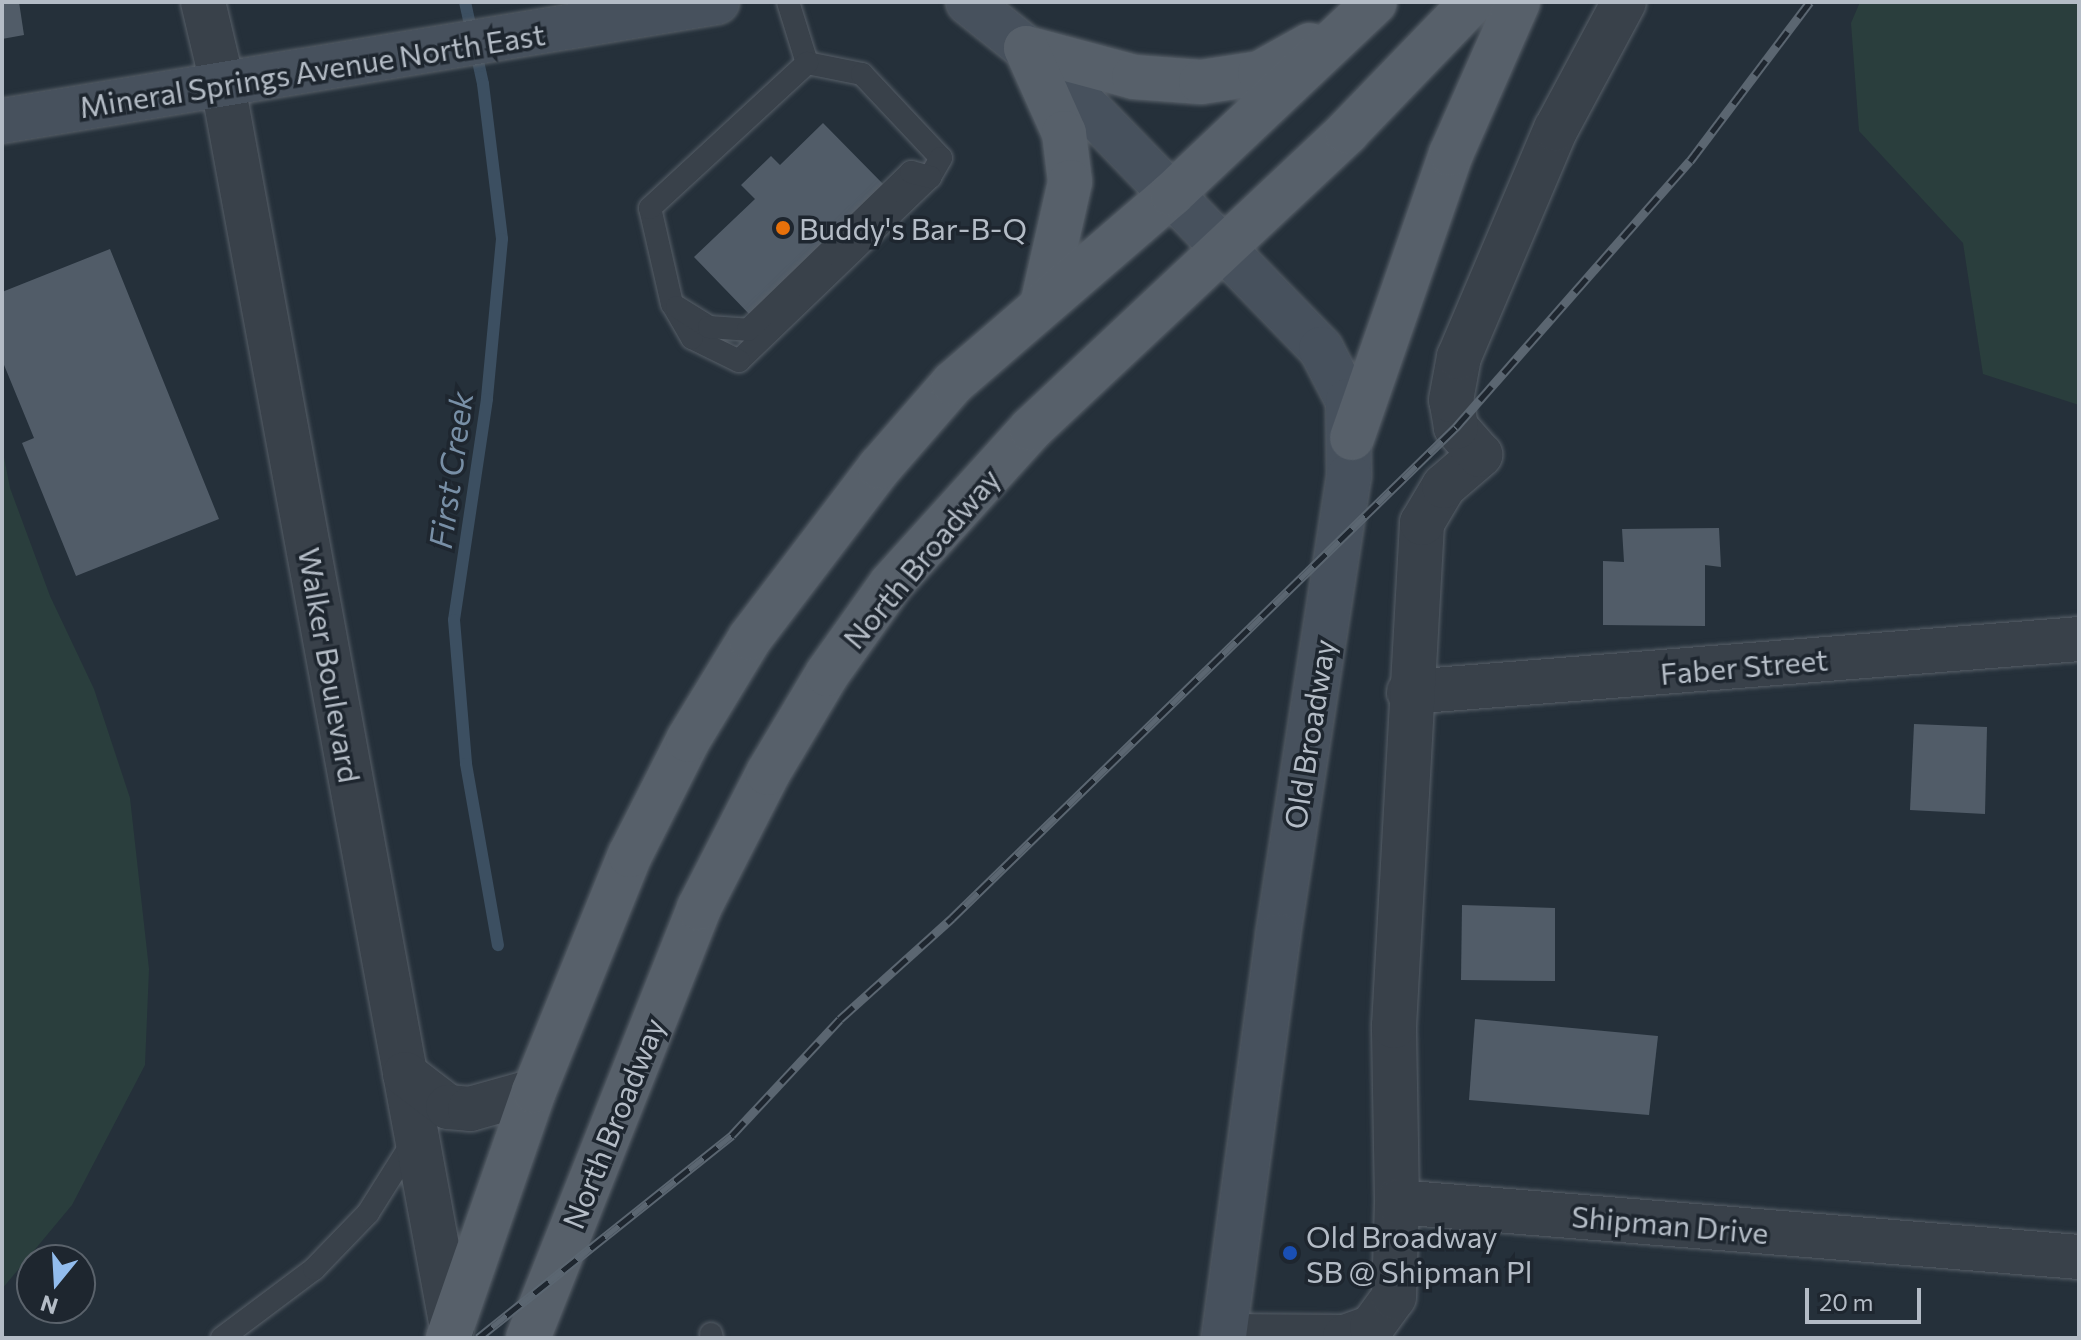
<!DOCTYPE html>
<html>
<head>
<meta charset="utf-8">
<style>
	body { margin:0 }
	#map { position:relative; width:2081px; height:1340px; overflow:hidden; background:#25303a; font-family:Commissioner,sans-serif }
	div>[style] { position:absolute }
	.green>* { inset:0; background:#2a3e3d }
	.stream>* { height:12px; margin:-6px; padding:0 6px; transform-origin:6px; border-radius:6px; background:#3c4f61 }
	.building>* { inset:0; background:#515c68 }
	.roads { filter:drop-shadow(0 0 2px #575f68) drop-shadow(0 0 2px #575f68) }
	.lane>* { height:22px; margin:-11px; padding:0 11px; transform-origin:11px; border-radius:11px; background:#39414a }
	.street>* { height:44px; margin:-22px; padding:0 22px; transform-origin:22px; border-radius:22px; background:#39414a }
	.secondary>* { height:44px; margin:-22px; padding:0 22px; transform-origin:22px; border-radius:22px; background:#47515d }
	.primary>* { height:44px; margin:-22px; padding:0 22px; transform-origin:22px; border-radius:22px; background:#57606a }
	.rail>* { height:9px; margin-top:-4.5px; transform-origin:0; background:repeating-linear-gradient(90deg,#1e262f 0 18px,#5b6671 0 36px); box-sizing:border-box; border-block:2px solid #5b6671 }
	.dots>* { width:22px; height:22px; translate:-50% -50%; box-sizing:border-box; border:4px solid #1e262f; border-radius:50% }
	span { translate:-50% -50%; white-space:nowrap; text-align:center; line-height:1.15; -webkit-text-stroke:7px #1e262f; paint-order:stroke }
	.street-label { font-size:30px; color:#b4bcc6 }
	.poi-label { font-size:30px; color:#b4bcc6 }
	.left { translate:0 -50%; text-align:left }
	.water-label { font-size:32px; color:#788fa6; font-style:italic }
	.frame { position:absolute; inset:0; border:4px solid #b4bcc6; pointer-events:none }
	.north { position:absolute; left:16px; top:1244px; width:80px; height:80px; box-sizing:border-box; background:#1e262f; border:2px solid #5a626b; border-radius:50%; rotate:198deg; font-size:22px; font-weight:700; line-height:32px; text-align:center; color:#b4bcc6 }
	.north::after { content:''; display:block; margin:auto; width:28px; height:36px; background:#92bced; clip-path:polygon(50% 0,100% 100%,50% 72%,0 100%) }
	.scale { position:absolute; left:1805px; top:1288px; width:116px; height:36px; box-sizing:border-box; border:4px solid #b4bcc6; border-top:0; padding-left:10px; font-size:24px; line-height:28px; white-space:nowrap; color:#b4bcc6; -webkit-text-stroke:6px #1e262f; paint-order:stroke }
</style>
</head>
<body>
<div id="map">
	<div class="green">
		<div style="clip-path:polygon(1860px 2px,2079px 2px,2079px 405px,1983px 374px,1963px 243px,1859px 131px,1851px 23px)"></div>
		<div style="clip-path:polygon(2px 447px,10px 488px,50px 596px,94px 689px,130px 798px,149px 969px,145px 1065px,72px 1205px,2px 1289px)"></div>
	</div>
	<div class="stream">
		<div style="left:465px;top:2px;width:84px;rotate:77.6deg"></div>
		<div style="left:483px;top:84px;width:156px;rotate:83deg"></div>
		<div style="left:502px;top:239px;width:161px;rotate:95.4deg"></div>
		<div style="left:487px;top:399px;width:223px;rotate:98.5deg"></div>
		<div style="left:454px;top:620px;width:144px;rotate:85.2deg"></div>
		<div style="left:466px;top:764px;width:184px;rotate:80deg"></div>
	</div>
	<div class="building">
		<div style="clip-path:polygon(2px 2px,19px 2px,24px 35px,2px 39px)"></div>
		<div style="clip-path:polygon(823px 123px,886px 187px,751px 316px,694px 257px,755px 199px,741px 185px,771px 156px,780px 165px)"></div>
		<div style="clip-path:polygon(110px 249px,219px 519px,76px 576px,22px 443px,34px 438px,2px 360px,2px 292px)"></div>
		<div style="clip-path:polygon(1719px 528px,1721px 567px,1705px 565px,1705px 626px,1603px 625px,1603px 561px,1624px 562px,1622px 529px)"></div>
		<div style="clip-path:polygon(1914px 724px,1987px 727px,1985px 814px,1910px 810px)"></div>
		<div style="clip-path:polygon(1462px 905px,1555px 908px,1555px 981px,1461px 980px)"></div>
		<div style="clip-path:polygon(1475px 1019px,1658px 1036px,1649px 1115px,1469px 1100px)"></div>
	</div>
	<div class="roads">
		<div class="lane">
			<div style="left:788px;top:2px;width:64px;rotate:72.7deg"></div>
			<div style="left:807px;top:63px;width:56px;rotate:11.3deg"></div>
			<div style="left:862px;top:74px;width:115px;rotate:46.8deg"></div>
			<div style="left:941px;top:158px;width:22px;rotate:120deg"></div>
			<div style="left:930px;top:177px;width:265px;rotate:136.1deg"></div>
			<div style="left:739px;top:361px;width:52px;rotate:-153.9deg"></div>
			<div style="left:692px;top:338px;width:39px;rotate:-120deg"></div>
			<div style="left:672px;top:304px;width:98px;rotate:-102.9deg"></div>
			<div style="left:650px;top:208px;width:214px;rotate:-42.7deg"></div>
			<div style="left:677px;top:307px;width:38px;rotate:32deg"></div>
			<div style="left:709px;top:327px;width:39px;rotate:4deg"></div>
			<div style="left:748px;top:330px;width:227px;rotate:-44.1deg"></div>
			<div style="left:911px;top:172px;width:20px;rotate:15deg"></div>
			<div style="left:711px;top:1334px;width:4px;rotate:76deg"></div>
			<div style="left:222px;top:1338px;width:115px;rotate:-36.9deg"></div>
			<div style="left:314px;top:1269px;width:78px;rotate:-46deg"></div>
			<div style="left:368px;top:1213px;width:86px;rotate:-57.8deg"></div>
		</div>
		<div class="street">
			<div style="left:203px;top:2px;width:86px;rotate:76.6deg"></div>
			<div style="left:223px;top:86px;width:1263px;rotate:79.55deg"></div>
			<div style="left:1409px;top:692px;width:672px;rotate:-4.52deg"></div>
			<div style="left:405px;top:1074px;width:54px;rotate:37.5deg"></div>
			<div style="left:448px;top:1107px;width:22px;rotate:5deg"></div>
			<div style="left:470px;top:1109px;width:66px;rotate:-15.7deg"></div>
			<div style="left:1397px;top:1202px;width:176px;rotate:-91deg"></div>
			<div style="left:1394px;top:1026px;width:504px;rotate:-86.81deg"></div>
			<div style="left:1422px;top:523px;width:43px;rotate:-59.3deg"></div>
			<div style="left:1444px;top:486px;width:48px;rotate:-40.7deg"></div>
			<div style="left:1480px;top:455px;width:37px;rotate:-131deg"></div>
			<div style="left:1456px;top:427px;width:27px;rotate:-100deg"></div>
			<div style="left:1451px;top:400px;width:44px;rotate:-79.5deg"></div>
			<div style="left:1459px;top:357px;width:248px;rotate:-67deg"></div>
			<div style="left:1556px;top:129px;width:144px;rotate:-61.8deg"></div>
			<div style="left:1225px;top:1336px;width:120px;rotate:0.5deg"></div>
			<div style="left:1345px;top:1337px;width:29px;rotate:-20deg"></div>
			<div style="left:1372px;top:1327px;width:37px;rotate:-54deg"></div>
			<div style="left:1394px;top:1297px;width:95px;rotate:-88.2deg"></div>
			<div style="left:1397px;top:1202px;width:684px;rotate:4.61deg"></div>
		</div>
		<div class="secondary">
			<div style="left:968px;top:2px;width:95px;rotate:38.6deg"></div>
			<div style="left:1042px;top:61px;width:401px;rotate:45.9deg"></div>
			<div style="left:1321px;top:349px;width:59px;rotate:62.6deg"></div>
			<div style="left:1348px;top:401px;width:75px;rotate:89.2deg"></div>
			<div style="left:1349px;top:476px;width:465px;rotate:98.8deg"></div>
			<div style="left:1278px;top:936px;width:406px;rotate:97.7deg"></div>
			<div style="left:2px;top:121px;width:725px;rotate:-9.45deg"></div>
		</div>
		<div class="primary">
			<div style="left:1026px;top:48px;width:112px;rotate:15deg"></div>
			<div style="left:1134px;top:77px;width:67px;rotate:4.3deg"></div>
			<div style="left:1201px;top:82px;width:60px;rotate:-8.7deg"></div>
			<div style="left:1260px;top:73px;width:57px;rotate:-29.2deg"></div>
			<div style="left:1026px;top:48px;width:93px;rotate:65.9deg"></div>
			<div style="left:1064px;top:133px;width:49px;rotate:83deg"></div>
			<div style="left:1070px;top:182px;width:122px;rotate:102.8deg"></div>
			<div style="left:1352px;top:438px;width:301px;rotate:-70.8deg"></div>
			<div style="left:1451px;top:154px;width:166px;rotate:-66.2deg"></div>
			<div style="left:448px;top:1338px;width:262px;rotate:-70.8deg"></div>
			<div style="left:534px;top:1091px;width:255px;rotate:-67.9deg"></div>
			<div style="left:630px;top:855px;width:129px;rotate:-63.2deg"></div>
			<div style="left:688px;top:740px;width:119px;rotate:-58.7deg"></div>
			<div style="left:750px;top:638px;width:215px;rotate:-52.8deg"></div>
			<div style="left:880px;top:467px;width:111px;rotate:-49deg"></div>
			<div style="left:953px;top:383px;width:289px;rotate:-40.8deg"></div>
			<div style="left:1172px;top:194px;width:279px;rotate:-43.4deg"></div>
			<div style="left:528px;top:1338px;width:463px;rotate:-68.3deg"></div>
			<div style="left:699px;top:908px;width:152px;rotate:-62.9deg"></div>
			<div style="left:768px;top:773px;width:115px;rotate:-59.2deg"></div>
			<div style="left:827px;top:674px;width:110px;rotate:-54.6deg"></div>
			<div style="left:891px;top:584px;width:209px;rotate:-47.9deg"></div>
			<div style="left:1031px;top:429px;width:434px;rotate:-43.2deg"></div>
			<div style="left:1347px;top:132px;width:180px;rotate:-46.1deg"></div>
		</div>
	</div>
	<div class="rail">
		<div style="left:478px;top:1338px;width:325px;rotate:-38.6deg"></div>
		<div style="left:732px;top:1135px;width:158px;rotate:-47deg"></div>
		<div style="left:840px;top:1019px;width:151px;rotate:-42deg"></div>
		<div style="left:952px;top:918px;width:704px;rotate:-44.25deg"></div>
		<div style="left:1456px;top:427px;width:354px;rotate:-48.7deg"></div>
		<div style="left:1690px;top:161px;width:199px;rotate:-53deg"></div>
	</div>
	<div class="dots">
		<div style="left:783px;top:228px;background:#e8710a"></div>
		<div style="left:1290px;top:1253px;background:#1a4fb4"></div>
	</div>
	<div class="street-label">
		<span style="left:312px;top:70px;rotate:-9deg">Mineral Springs Avenue North East</span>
		<span style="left:921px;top:558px;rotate:-50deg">North Broadway</span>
		<span style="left:330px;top:665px;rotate:80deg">Walker Boulevard</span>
		<span style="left:1744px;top:666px;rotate:-5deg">Faber Street</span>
		<span style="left:1309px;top:734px;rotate:-81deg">Old Broadway</span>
		<span style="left:613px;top:1123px;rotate:-68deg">North Broadway</span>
		<span style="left:1670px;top:1224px;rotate:5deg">Shipman Drive</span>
	</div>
	<div class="poi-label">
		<span class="left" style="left:799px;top:228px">Buddy's Bar-B-Q</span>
		<span class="left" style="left:1306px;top:1253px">Old Broadway<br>SB @ Shipman Pl</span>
	</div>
	<div class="water-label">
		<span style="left:450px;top:470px;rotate:-82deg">First Creek</span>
	</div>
	<div class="frame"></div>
	<div class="north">N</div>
	<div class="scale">20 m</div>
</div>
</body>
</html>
